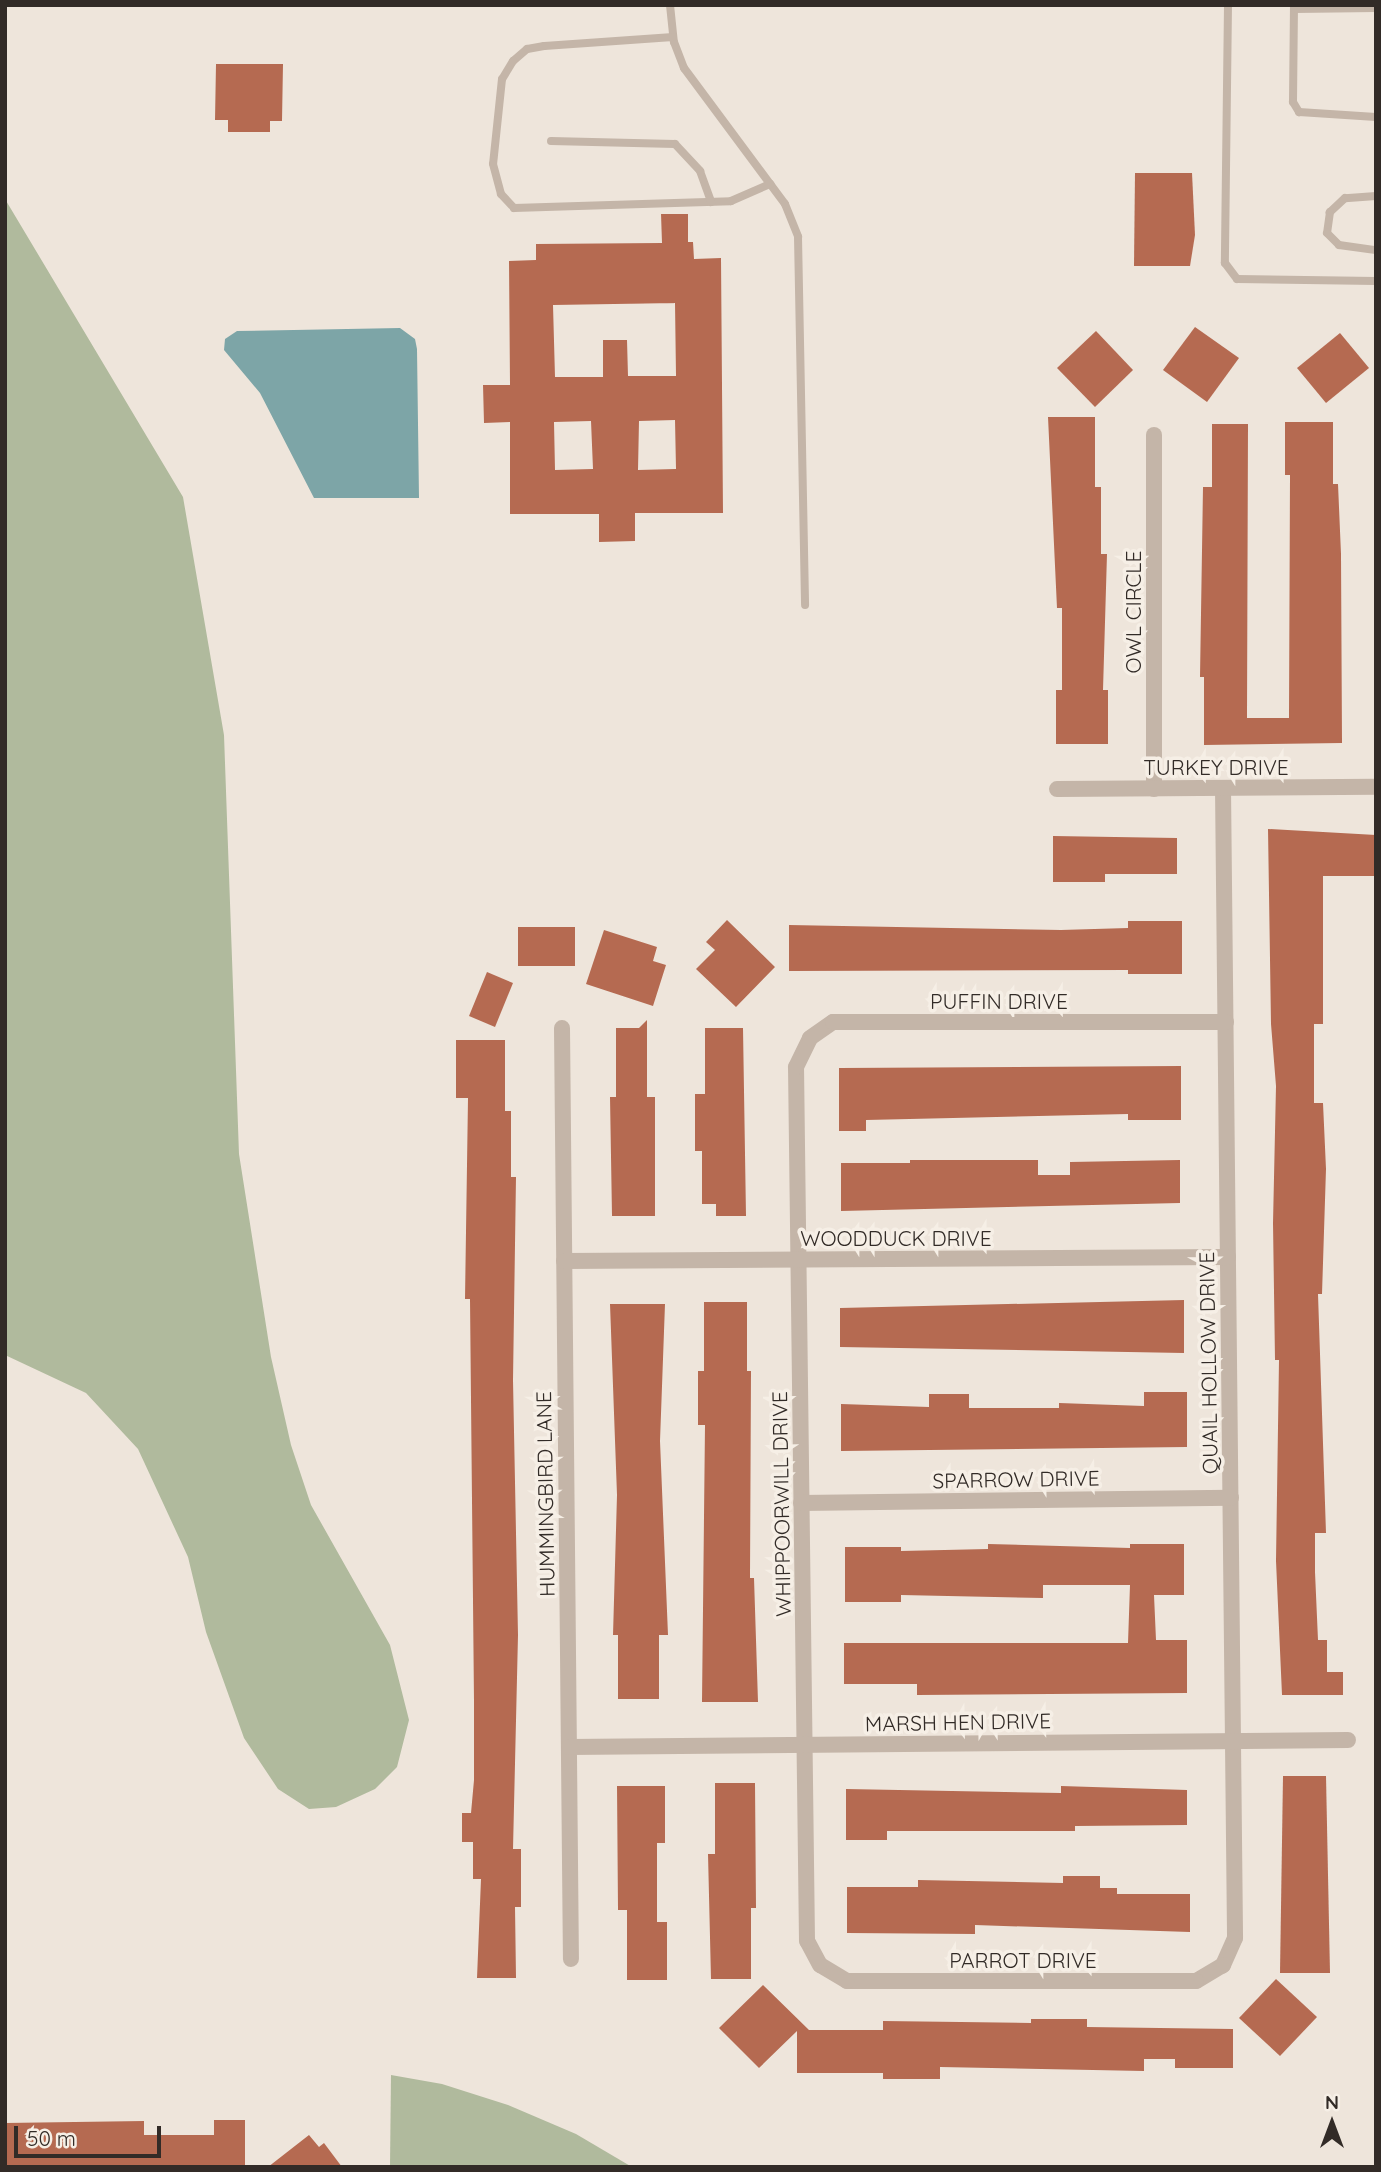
<!DOCTYPE html>
<html>
<head>
<meta charset="utf-8">
<style>
	body { margin:0 }
	#map { position:relative; width:1381px; height:2172px; overflow:hidden; background:#eee5db; font-family:Quicksand,sans-serif }
	div>[style] { position:absolute }
	.green>* { inset:0; background:#b0ba9d }
	.water>* { inset:0; background:#7da5a7 }
	.building>* { inset:0; background:#b56a51 }
	.lane>* { height:8px; margin:-4px; padding:0 4px; transform-origin:4px; border-radius:4px; background:#c4b5a8 }
	.street>* { height:16px; margin:-8px; padding:0 8px; transform-origin:8px; border-radius:8px; background:#c4b5a8 }
	span { translate:-50% -50%; white-space:nowrap; text-align:center; line-height:1.15; -webkit-text-stroke:7px #f6efe6; paint-order:stroke }
	.street-label { font-size:21px; color:#322b27 }
	.frame { position:absolute; inset:0; border:7px solid #322b27; pointer-events:none }
	.north { position:absolute; left:1297px; top:2088px; width:70px; height:70px; -webkit-text-stroke:5px #f6efe6; paint-order:stroke; rotate:0deg; font-size:19px; font-weight:700; line-height:28px; text-align:center; color:#322b27 }
	.north::after { content:''; display:block; margin:auto; width:24px; height:32px; background:#322b27; clip-path:polygon(50% 0,100% 100%,50% 72%,0 100%) }
	.scale { position:absolute; left:14px; top:2126px; width:147px; height:32px; box-sizing:border-box; border:4px solid #322b27; border-top:0; padding-left:9px; font-size:21px; line-height:24px; white-space:nowrap; color:#322b27; -webkit-text-stroke:5px #f6efe6; paint-order:stroke }
</style>
</head>
<body>
<div id="map">
	<div class="green">
		<div style="clip-path:polygon(5px 199px,183px 497px,224px 735px,239px 1154px,271px 1357px,291px 1445px,311px 1505px,390px 1645px,409px 1720px,397px 1767px,375px 1789px,336px 1807px,309px 1809px,278px 1789px,244px 1738px,206px 1632px,188px 1557px,138px 1449px,86px 1393px,5px 1355px)"></div>
		<div style="clip-path:polygon(391px 2075px,442px 2084px,508px 2105px,576px 2134px,632px 2167px,390px 2167px)"></div>
	</div>
	<div class="water">
		<div style="clip-path:polygon(400px 328px,415px 339px,417px 349px,419px 498px,314px 498px,260px 393px,224px 350px,225px 339px,237px 331px)"></div>
	</div>
	<div class="building">
		<div style="clip-path:polygon(216px 64px,283px 64px,282px 121px,270px 121px,270px 132px,228px 132px,228px 120px,215px 120px)"></div>
		<div style="clip-path:polygon(1135px 173px,1192px 173px,1195px 235px,1190px 266px,1134px 266px)"></div>
		<div style="clip-path:polygon(evenodd,661px 214px,688px 214px,688px 242px,693px 242px,694px 259px,721px 258px,723px 513px,635px 513px,635px 541px,599px 542px,599px 514px,510px 514px,510px 422px,484px 423px,483px 385px,510px 385px,509px 261px,536px 260px,536px 244px,662px 243px,661px 214px,675px 303px,676px 376px,628px 376px,627px 340px,603px 340px,603px 377px,555px 377px,553px 305px,675px 303px,661px 214px,675px 420px,676px 469px,638px 470px,639px 421px,675px 420px,661px 214px,591px 421px,593px 469px,555px 470px,554px 422px,591px 421px)"></div>
		<div style="clip-path:polygon(1195px 327px,1239px 358px,1207px 402px,1163px 370px)"></div>
		<div style="clip-path:polygon(1096px 331px,1133px 370px,1095px 407px,1057px 368px)"></div>
		<div style="clip-path:polygon(1340px 333px,1369px 368px,1326px 403px,1297px 368px)"></div>
		<div style="clip-path:polygon(1048px 417px,1095px 417px,1095px 487px,1101px 487px,1101px 554px,1107px 554px,1103px 690px,1108px 690px,1108px 744px,1056px 744px,1056px 690px,1062px 690px,1062px 608px,1057px 608px)"></div>
		<div style="clip-path:polygon(1285px 422px,1333px 422px,1333px 484px,1338px 484px,1341px 554px,1342px 743px,1204px 745px,1204px 677px,1200px 677px,1203px 487px,1212px 487px,1212px 424px,1248px 424px,1247px 718px,1289px 718px,1290px 475px,1285px 475px)"></div>
		<div style="clip-path:polygon(1268px 829px,1376px 835px,1376px 876px,1323px 876px,1323px 1024px,1314px 1024px,1314px 1103px,1323px 1103px,1326px 1169px,1322px 1294px,1318px 1294px,1326px 1533px,1315px 1533px,1315px 1572px,1318px 1640px,1327px 1640px,1327px 1672px,1343px 1672px,1343px 1695px,1282px 1695px,1276px 1561px,1279px 1360px,1275px 1360px,1273px 1223px,1276px 1086px,1271px 1024px)"></div>
		<div style="clip-path:polygon(1053px 836px,1177px 838px,1177px 874px,1105px 874px,1105px 882px,1053px 882px)"></div>
		<div style="clip-path:polygon(727px 920px,775px 967px,736px 1007px,696px 969px,715px 950px,706px 942px)"></div>
		<div style="clip-path:polygon(1128px 921px,1182px 921px,1182px 974px,1128px 974px,1128px 970px,789px 971px,789px 925px,1061px 930px,1128px 928px)"></div>
		<div style="clip-path:polygon(518px 927px,575px 927px,575px 966px,518px 966px)"></div>
		<div style="clip-path:polygon(604px 930px,657px 947px,653px 961px,666px 965px,653px 1006px,586px 984px)"></div>
		<div style="clip-path:polygon(487px 972px,513px 983px,495px 1027px,469px 1016px)"></div>
		<div style="clip-path:polygon(647px 1020px,647px 1097px,655px 1097px,655px 1216px,612px 1216px,610px 1097px,616px 1097px,616px 1028px,639px 1028px)"></div>
		<div style="clip-path:polygon(705px 1028px,743px 1028px,746px 1216px,716px 1216px,716px 1204px,702px 1204px,702px 1151px,695px 1151px,695px 1094px,705px 1094px)"></div>
		<div style="clip-path:polygon(456px 1040px,505px 1040px,505px 1111px,511px 1111px,511px 1177px,516px 1177px,513px 1380px,518px 1635px,513px 1849px,521px 1849px,521px 1907px,515px 1907px,516px 1978px,477px 1978px,481px 1879px,473px 1879px,473px 1842px,462px 1842px,462px 1813px,471px 1813px,474px 1780px,474px 1702px,470px 1299px,465px 1299px,468px 1098px,456px 1098px)"></div>
		<div style="clip-path:polygon(1181px 1066px,1181px 1120px,1128px 1120px,1128px 1114px,866px 1120px,866px 1131px,839px 1131px,839px 1068px)"></div>
		<div style="clip-path:polygon(910px 1160px,1038px 1160px,1038px 1175px,1070px 1175px,1070px 1162px,1180px 1160px,1180px 1203px,841px 1211px,841px 1163px,910px 1163px)"></div>
		<div style="clip-path:polygon(1184px 1300px,1184px 1353px,840px 1347px,840px 1308px)"></div>
		<div style="clip-path:polygon(704px 1302px,747px 1302px,747px 1371px,751px 1371px,750px 1578px,754px 1578px,758px 1702px,702px 1702px,705px 1425px,698px 1425px,698px 1371px,704px 1371px)"></div>
		<div style="clip-path:polygon(610px 1304px,665px 1304px,660px 1441px,668px 1635px,659px 1635px,659px 1699px,618px 1699px,618px 1635px,613px 1635px,617px 1495px)"></div>
		<div style="clip-path:polygon(1144px 1392px,1187px 1392px,1187px 1447px,841px 1451px,841px 1404px,929px 1407px,929px 1394px,969px 1394px,969px 1408px,1059px 1408px,1059px 1403px,1144px 1406px)"></div>
		<div style="clip-path:polygon(988px 1544px,1130px 1548px,1130px 1544px,1184px 1544px,1184px 1595px,1154px 1595px,1156px 1640px,1187px 1640px,1187px 1693px,917px 1695px,917px 1684px,844px 1684px,844px 1643px,1128px 1643px,1130px 1585px,1043px 1585px,1043px 1598px,901px 1595px,901px 1602px,845px 1602px,845px 1547px,901px 1547px,901px 1551px,988px 1549px)"></div>
		<div style="clip-path:polygon(1283px 1776px,1326px 1776px,1330px 1973px,1280px 1973px)"></div>
		<div style="clip-path:polygon(715px 1783px,755px 1783px,756px 1908px,751px 1908px,751px 1979px,711px 1979px,708px 1854px,715px 1854px)"></div>
		<div style="clip-path:polygon(617px 1786px,665px 1786px,665px 1843px,657px 1843px,657px 1922px,667px 1922px,667px 1980px,627px 1980px,627px 1910px,618px 1910px)"></div>
		<div style="clip-path:polygon(1061px 1786px,1187px 1790px,1187px 1825px,1075px 1826px,1075px 1831px,887px 1831px,887px 1840px,846px 1840px,846px 1789px,1061px 1793px)"></div>
		<div style="clip-path:polygon(1063px 1876px,1100px 1876px,1100px 1888px,1117px 1888px,1117px 1894px,1190px 1894px,1190px 1932px,975px 1925px,975px 1934px,847px 1933px,847px 1887px,918px 1887px,918px 1880px,1063px 1883px)"></div>
		<div style="clip-path:polygon(1276px 1979px,1317px 2017px,1280px 2056px,1239px 2018px)"></div>
		<div style="clip-path:polygon(763px 1985px,809px 2030px,883px 2030px,883px 2021px,1031px 2023px,1031px 2019px,1087px 2019px,1087px 2027px,1233px 2029px,1233px 2068px,1175px 2068px,1175px 2059px,1144px 2059px,1144px 2071px,940px 2067px,940px 2079px,883px 2079px,883px 2073px,797px 2073px,797px 2031px,759px 2068px,719px 2028px)"></div>
		<div style="clip-path:polygon(214px 2120px,245px 2120px,245px 2166px,5px 2167px,5px 2123px,144px 2121px,144px 2135px,214px 2135px)"></div>
		<div style="clip-path:polygon(309px 2135px,319px 2147px,324px 2143px,342px 2167px,268px 2167px)"></div>
	</div>
	<div class="lane">
		<div style="left:670px;top:5px;width:37px;rotate:84deg"></div>
		<div style="left:674px;top:42px;width:28px;rotate:69deg"></div>
		<div style="left:684px;top:68px;width:169px;rotate:53.4deg"></div>
		<div style="left:785px;top:204px;width:35px;rotate:68deg"></div>
		<div style="left:798px;top:237px;width:368px;rotate:88.9deg"></div>
		<div style="left:1228px;top:5px;width:258px;rotate:90.7deg"></div>
		<div style="left:1225px;top:263px;width:20px;rotate:53deg"></div>
		<div style="left:1237px;top:279px;width:139px;rotate:0.8deg"></div>
		<div style="left:1294px;top:5px;width:97px;rotate:90.6deg"></div>
		<div style="left:1293px;top:102px;width:12px;rotate:59deg"></div>
		<div style="left:1299px;top:112px;width:77px;rotate:3.7deg"></div>
		<div style="left:1295px;top:9px;width:81px;rotate:-0.7deg"></div>
		<div style="left:673px;top:37px;width:129px;rotate:176deg"></div>
		<div style="left:544px;top:46px;width:17px;rotate:170deg"></div>
		<div style="left:527px;top:49px;width:18px;rotate:139deg"></div>
		<div style="left:513px;top:61px;width:21px;rotate:121deg"></div>
		<div style="left:502px;top:79px;width:85px;rotate:96deg"></div>
		<div style="left:493px;top:164px;width:31px;rotate:75deg"></div>
		<div style="left:501px;top:194px;width:19px;rotate:47deg"></div>
		<div style="left:514px;top:208px;width:217px;rotate:-1.8deg"></div>
		<div style="left:731px;top:201px;width:43px;rotate:-23.6deg"></div>
		<div style="left:551px;top:141px;width:124px;rotate:1.4deg"></div>
		<div style="left:675px;top:144px;width:37px;rotate:47deg"></div>
		<div style="left:700px;top:171px;width:33px;rotate:70deg"></div>
		<div style="left:1376px;top:196px;width:31px;rotate:176deg"></div>
		<div style="left:1345px;top:198px;width:21px;rotate:137deg"></div>
		<div style="left:1330px;top:212px;width:21px;rotate:98deg"></div>
		<div style="left:1327px;top:233px;width:17px;rotate:45deg"></div>
		<div style="left:1339px;top:245px;width:37px;rotate:8deg"></div>
	</div>
	<div class="street">
		<div style="left:1154px;top:435px;width:354px;rotate:90deg"></div>
		<div style="left:1223px;top:788px;width:1150px;rotate:89.4deg"></div>
		<div style="left:1235px;top:1938px;width:30px;rotate:114deg"></div>
		<div style="left:1223px;top:1965px;width:31px;rotate:149deg"></div>
		<div style="left:1196px;top:1981px;width:349px;rotate:180deg"></div>
		<div style="left:847px;top:1981px;width:31px;rotate:-149deg"></div>
		<div style="left:820px;top:1965px;width:27px;rotate:-118deg"></div>
		<div style="left:807px;top:1941px;width:874px;rotate:-90.72deg"></div>
		<div style="left:796px;top:1067px;width:32px;rotate:-64deg"></div>
		<div style="left:810px;top:1038px;width:28px;rotate:-35deg"></div>
		<div style="left:833px;top:1022px;width:393px"></div>
		<div style="left:1057px;top:789px;width:319px;rotate:-0.4deg"></div>
		<div style="left:562px;top:1028px;width:931px;rotate:89.45deg"></div>
		<div style="left:564px;top:1261px;width:664px;rotate:-0.35deg"></div>
		<div style="left:801px;top:1503px;width:430px;rotate:-0.7deg"></div>
		<div style="left:569px;top:1747px;width:779px;rotate:-0.51deg"></div>
	</div>
	<div class="street-label">
		<span style="left:1133px;top:612px;rotate:-90deg">OWL CIRCLE</span>
		<span style="left:1216px;top:767px">TURKEY DRIVE</span>
		<span style="left:999px;top:1001px">PUFFIN DRIVE</span>
		<span style="left:896px;top:1238px">WOODDUCK DRIVE</span>
		<span style="left:1208px;top:1363px;rotate:-91deg">QUAIL HOLLOW DRIVE</span>
		<span style="left:1016px;top:1479px;rotate:-1deg">SPARROW DRIVE</span>
		<span style="left:545px;top:1494px;rotate:-91deg">HUMMINGBIRD LANE</span>
		<span style="left:781px;top:1504px;rotate:-91deg">WHIPPOORWILL DRIVE</span>
		<span style="left:958px;top:1722px;rotate:-1deg">MARSH HEN DRIVE</span>
		<span style="left:1023px;top:1960px">PARROT DRIVE</span>
	</div>
	<div class="frame"></div>
	<div class="north">N</div>
	<div class="scale">50 m</div>
</div>
</body>
</html>
